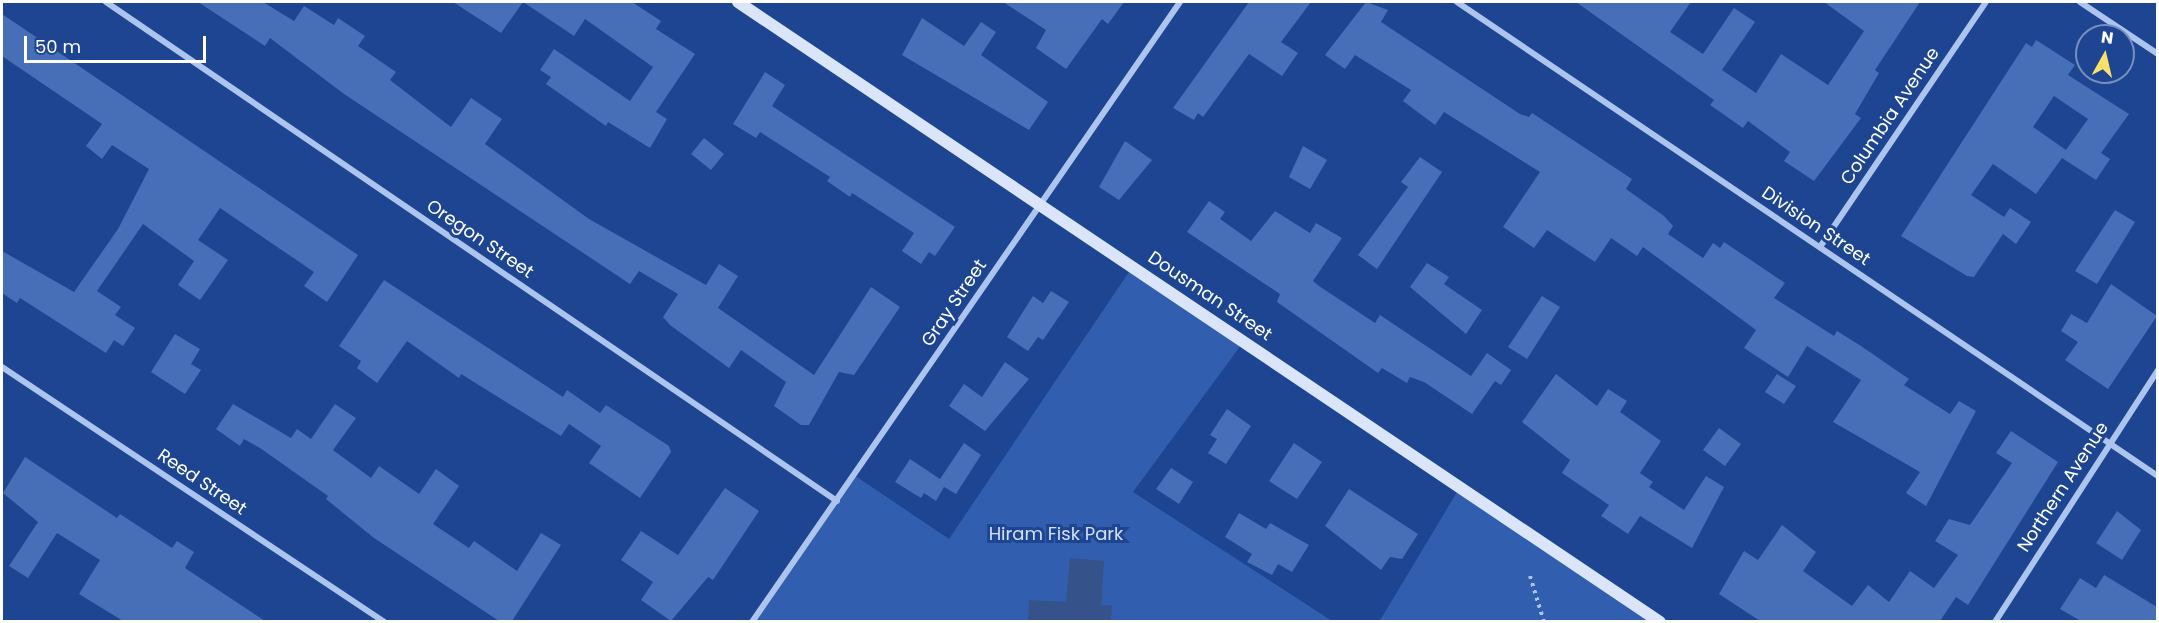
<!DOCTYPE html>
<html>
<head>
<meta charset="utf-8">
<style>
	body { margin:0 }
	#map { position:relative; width:2159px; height:623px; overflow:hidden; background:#1d4591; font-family:Poppins,sans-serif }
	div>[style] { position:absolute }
	.green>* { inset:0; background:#315eae }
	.water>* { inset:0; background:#35528a }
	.building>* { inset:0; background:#466fb8 }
	.path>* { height:4px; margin-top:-2px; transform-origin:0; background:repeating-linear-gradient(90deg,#adc5ee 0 3px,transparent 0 7.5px) }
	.street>* { height:6px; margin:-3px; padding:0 3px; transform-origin:3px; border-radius:3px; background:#adc5ee }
	.secondary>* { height:12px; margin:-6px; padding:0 6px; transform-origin:6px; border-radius:6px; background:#dae5fa }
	span { translate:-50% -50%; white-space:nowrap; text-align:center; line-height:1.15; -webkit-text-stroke:6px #1d4591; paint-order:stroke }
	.street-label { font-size:18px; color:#fff }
	.park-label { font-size:18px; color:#d3e1fa }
	.frame { position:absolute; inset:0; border:3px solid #fff; pointer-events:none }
	.north { position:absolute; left:2075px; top:24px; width:60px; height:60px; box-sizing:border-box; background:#1d4591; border:2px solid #778fbd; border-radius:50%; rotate:8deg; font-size:16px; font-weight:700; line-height:24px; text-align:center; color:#fff }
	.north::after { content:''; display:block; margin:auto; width:21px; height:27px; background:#fde06c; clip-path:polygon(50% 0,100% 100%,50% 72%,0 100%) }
	.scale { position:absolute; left:24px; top:36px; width:182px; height:27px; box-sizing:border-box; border:3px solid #fff; border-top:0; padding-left:8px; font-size:18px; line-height:21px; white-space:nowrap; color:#fff; -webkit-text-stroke:4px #1d4591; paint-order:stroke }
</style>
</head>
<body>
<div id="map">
	<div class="green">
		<div style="clip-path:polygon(1133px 266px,1244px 341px,1133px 492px,1332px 621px,752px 622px,854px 475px,949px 539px)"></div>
		<div style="clip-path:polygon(1460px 487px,1660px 622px,1379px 622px)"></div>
	</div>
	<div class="water">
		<div style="clip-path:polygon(1070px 558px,1104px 561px,1101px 605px,1112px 606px,1111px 621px,1028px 621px,1029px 600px,1066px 602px)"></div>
	</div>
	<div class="building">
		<div style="clip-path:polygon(198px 2px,263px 2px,294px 21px,304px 6px,334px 25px,338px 18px,365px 36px,358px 46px,396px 72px,390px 80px,451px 127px,471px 98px,502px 119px,485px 144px,589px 219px,706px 285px,719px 264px,738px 276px,718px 308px,814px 375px,871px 287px,900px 307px,854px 375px,839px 372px,809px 425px,801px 425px,774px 406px,786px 382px,741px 350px,729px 368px,670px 325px,663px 317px,678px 294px,639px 271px,630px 284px,344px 94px,270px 38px,265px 46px)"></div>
		<div style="clip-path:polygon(453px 2px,632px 2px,661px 21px,656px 29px,695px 54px,656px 112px,667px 119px,650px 148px,608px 122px,606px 126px,546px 84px,551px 77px,540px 70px,554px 49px,630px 101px,653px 67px,585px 19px,574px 36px,523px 2px,501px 33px)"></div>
		<div style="clip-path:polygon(1003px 2px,1124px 2px,1108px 24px,1102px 19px,1066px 69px,1036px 48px,1046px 30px)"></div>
		<div style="clip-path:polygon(1249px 2px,1311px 2px,1281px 42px,1298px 53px,1282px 76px,1249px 54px,1203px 117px,1198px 113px,1194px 120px,1173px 108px)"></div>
		<div style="clip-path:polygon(1366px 2px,1388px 10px,1381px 22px,1520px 114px,1529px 117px,1532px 113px,1632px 179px,1626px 189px,1664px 216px,1673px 226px,1668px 234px,1703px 258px,1713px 243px,1720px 248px,1724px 242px,1785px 283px,1774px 298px,1834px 336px,1837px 331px,1861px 346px,1909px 379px,1904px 385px,1950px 414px,1959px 401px,1976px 411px,1926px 506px,1906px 493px,1920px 472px,1833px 422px,1861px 380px,1807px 346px,1788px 377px,1744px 348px,1756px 330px,1643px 247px,1637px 256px,1611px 238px,1595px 262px,1547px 230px,1534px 248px,1503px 227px,1540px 172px,1444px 112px,1435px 125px,1403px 101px,1411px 90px,1355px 55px,1345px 69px,1325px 55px)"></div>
		<div style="clip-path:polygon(1576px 2px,1691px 2px,1670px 32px,1703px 54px,1734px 8px,1755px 22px,1722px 70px,1756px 93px,1781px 54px,1828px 85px,1864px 31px,1824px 2px,1920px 2px,1875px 70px,1879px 73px,1855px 114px,1861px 118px,1814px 181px,1784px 161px,1790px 152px,1748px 121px,1743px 128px,1710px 105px,1714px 100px)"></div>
		<div style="clip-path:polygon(2px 14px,358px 255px,327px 302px,304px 286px,314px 272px,220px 208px,198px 240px,228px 260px,200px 300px,178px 285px,194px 261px,143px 224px,97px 291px,121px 307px,115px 315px,135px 328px,123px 346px,114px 340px,106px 353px,20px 298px,17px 303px,2px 293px,2px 251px,74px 292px,118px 229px,149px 169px,112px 145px,102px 159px,86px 146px,102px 124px,2px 56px)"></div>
		<div style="clip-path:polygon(922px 18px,964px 46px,981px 22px,996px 32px,981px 55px,1048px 102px,1029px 130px,902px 55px)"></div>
		<div style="clip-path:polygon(evenodd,2036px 40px,2075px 65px,2068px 75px,2129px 114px,2101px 153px,2110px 159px,2096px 180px,2062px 158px,2036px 194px,1993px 164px,1971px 195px,2004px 217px,2010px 208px,2031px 222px,2016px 244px,2003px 234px,1974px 277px,1967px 276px,1901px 236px,2026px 43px,2032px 47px,2036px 40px,2054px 96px,2088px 119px,2066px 150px,2033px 127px,2054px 96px)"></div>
		<div style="clip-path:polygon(765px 72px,785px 85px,772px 106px,955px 227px,935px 256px,929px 252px,921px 264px,902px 251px,914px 233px,852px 193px,850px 197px,827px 181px,830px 177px,760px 132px,756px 138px,733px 124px)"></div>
		<div style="clip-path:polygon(704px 138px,724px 154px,711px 170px,691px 154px)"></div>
		<div style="clip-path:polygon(1125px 141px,1152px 160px,1119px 200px,1099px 187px)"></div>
		<div style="clip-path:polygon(1303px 146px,1327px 160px,1310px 189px,1289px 177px)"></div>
		<div style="clip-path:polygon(1420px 157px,1442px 172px,1377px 269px,1358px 255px,1408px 187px,1401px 182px)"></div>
		<div style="clip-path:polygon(1209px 201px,1225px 212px,1220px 219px,1251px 241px,1275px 211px,1310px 233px,1316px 223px,1342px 238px,1313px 281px,1319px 286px,1375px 323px,1380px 315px,1471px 376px,1487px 353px,1511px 370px,1501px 385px,1495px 381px,1472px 414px,1424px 382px,1410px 377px,1407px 383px,1382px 368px,1378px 373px,1277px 302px,1280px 294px,1187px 232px)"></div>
		<div style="clip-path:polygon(2115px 210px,2135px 222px,2097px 284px,2075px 271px)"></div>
		<div style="clip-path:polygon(1427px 263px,1449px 277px,1444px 284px,1482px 310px,1466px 334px,1410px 287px)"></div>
		<div style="clip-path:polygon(384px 280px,563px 397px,567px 390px,600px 413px,606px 405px,669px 446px,671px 452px,640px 498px,589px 463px,601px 446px,569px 424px,561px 436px,461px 374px,459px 378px,407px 341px,377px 383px,357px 368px,361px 361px,339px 346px)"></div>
		<div style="clip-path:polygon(2111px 284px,2157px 316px,2108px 389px,2065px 360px,2078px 342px,2061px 331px,2071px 314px,2087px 323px)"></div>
		<div style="clip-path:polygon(1051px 291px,1069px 302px,1043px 340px,1038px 337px,1028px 351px,1007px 337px,1033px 296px,1043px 303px)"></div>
		<div style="clip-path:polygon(1542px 296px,1560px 307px,1527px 359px,1508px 347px)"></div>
		<div style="clip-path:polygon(175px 334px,200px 349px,191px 364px,201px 370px,185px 394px,151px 372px)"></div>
		<div style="clip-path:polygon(1005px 362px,1029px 379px,985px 431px,949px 406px,964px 384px,982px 397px)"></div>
		<div style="clip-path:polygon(1556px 374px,1597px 406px,1608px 389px,1627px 401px,1620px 412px,1661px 441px,1640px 473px,1653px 482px,1649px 487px,1684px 510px,1706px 476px,1724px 487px,1692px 548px,1640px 516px,1628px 534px,1601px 516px,1609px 505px,1562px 473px,1570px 460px,1522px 422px)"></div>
		<div style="clip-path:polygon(1777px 374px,1796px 386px,1784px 404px,1765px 392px)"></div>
		<div style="clip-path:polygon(233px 404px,291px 438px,297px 429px,311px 439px,335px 404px,356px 418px,333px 450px,371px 478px,379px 466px,419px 494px,436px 469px,459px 486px,433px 524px,469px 548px,474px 541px,517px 571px,541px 533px,561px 545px,512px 621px,499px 621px,374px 538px,326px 499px,328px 496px,260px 448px,244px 439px,240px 446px,216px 429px)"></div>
		<div style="clip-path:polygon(1227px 409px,1251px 426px,1226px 464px,1208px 453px,1217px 439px,1210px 435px)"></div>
		<div style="clip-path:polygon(1719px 428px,1741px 444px,1725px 466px,1703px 450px)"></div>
		<div style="clip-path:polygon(2011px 431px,2058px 462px,1968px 605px,1956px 597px,1940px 621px,1760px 621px,1719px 594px,1744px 551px,1758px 560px,1782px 525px,1816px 552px,1803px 571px,1852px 606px,1868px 585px,1889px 602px,1910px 571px,1934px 588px,1958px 555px,1935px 541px,1949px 519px,1970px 525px,2012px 463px,1996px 453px)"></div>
		<div style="clip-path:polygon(964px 443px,981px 455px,956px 494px,944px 487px,936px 501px,924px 493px,921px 498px,895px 482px,910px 459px,940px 479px)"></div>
		<div style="clip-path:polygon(1294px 443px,1322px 462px,1297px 499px,1269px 481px)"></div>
		<div style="clip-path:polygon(25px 457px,117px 518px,120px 514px,172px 548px,177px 541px,194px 552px,185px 568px,265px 621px,123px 621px,79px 594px,100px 560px,57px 533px,28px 578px,9px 566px,38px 522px,3px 493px)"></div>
		<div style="clip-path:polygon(1171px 468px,1193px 482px,1179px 504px,1156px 489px)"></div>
		<div style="clip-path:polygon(725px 488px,759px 511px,713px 580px,708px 577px,671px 621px,641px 600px,653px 582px,621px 560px,641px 531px,678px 555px)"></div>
		<div style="clip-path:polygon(1349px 489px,1418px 534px,1402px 559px,1390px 557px,1381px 570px,1325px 526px)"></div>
		<div style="clip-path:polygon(2117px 511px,2141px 530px,2122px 560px,2096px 543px)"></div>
		<div style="clip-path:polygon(1239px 513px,1266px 529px,1270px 523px,1309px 545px,1292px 572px,1278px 564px,1272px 575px,1247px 562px,1252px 554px,1225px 537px)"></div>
		<div style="clip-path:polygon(2104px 575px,2157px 607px,2157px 621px,2081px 621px,2060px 609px,2080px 578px,2096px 588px)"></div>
	</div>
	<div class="path">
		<div style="left:1530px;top:576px;width:48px;rotate:73.1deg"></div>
	</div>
	<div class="street">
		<div style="left:106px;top:2px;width:885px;rotate:34.32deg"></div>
		<div style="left:1457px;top:2px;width:846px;rotate:34.07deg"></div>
		<div style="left:2080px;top:2px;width:94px;rotate:33.7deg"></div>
		<div style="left:1820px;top:247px;width:296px;rotate:-55.9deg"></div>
		<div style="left:2px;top:367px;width:460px;rotate:33.7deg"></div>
		<div style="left:752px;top:622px;width:753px;rotate:-55.38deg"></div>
		<div style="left:1995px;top:622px;width:300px;rotate:-57.1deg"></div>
	</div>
	<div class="secondary">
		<div style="left:738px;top:2px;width:1111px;rotate:33.92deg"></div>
	</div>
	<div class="street-label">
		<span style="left:1890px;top:116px;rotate:-56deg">Columbia Avenue</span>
		<span style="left:1816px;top:226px;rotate:34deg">Division Street</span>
		<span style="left:480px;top:239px;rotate:34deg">Oregon Street</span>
		<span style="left:1210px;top:296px;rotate:34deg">Dousman Street</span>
		<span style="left:954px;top:303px;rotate:-56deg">Gray Street</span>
		<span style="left:202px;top:482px;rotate:34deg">Reed Street</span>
		<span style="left:2063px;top:487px;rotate:-57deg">Northern Avenue</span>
	</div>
	<div class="park-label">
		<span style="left:1056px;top:534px">Hiram Fisk Park</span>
	</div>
	<div class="frame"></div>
	<div class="north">N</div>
	<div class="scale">50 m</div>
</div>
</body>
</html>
